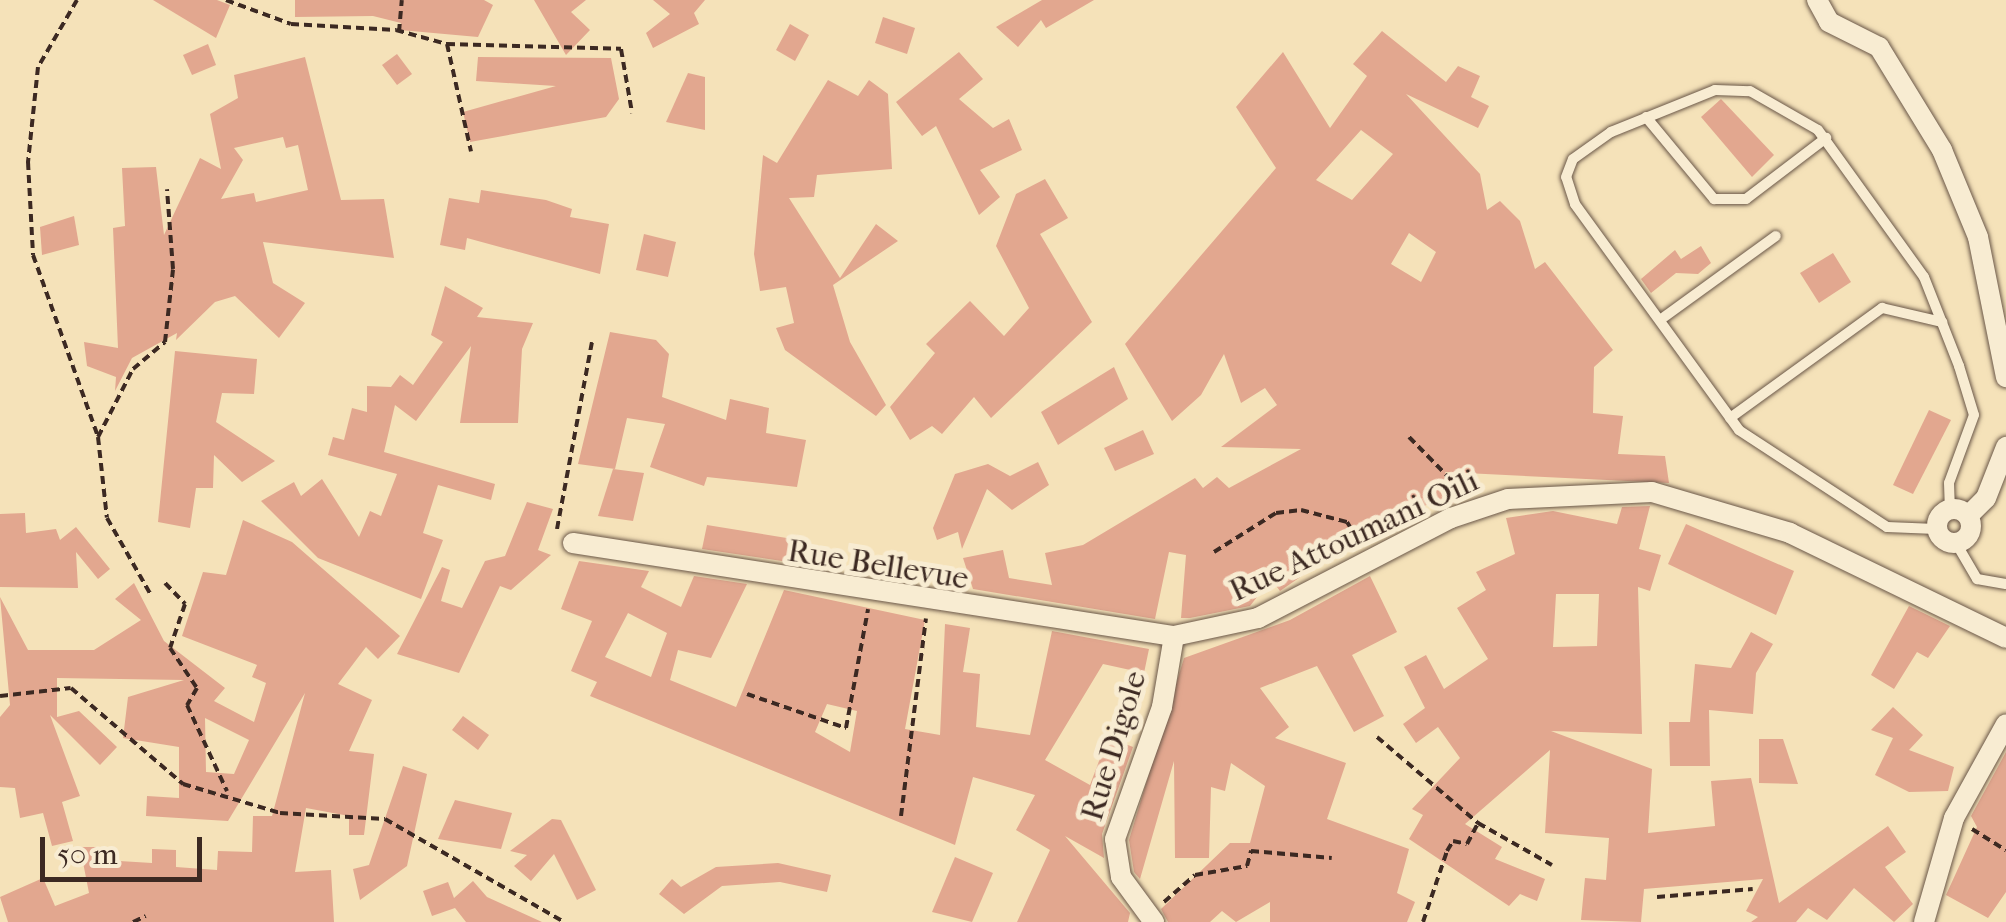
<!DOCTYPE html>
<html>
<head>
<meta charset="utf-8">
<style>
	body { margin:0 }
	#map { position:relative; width:2006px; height:922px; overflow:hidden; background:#f5e2b9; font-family:"IM FELL French Canon",serif }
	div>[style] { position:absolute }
	.building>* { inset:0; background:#e2a78f }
	.path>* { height:4px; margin-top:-2px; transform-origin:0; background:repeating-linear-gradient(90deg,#3c2922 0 8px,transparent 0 13px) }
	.roads { filter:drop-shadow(0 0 2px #6a5748) drop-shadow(0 0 2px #6a5748) }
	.lane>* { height:10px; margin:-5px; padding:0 5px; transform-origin:5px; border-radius:5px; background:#f8ecd2 }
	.street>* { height:20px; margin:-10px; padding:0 10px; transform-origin:10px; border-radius:10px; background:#f8ecd2 }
	.street>.ring { margin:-10px; padding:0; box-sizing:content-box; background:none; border:20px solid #f8ecd2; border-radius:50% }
	span { translate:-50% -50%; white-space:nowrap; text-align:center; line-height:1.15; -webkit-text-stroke:10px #f8ecd2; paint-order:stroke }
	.street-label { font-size:32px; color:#3c2922 }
	.scale { position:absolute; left:40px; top:837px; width:162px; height:45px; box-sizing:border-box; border:5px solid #3c2922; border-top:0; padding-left:12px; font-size:30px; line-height:35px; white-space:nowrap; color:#3c2922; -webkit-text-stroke:8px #f8ecd2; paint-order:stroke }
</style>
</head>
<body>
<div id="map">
	<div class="building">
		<div style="clip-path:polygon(153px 0,217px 0,230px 5px,216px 38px)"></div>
		<div style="clip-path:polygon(295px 0,484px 0,493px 5px,478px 37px,400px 30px,401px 23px,373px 16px,295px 17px)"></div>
		<div style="clip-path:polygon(534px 0,586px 0,571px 12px,590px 30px,566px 55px)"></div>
		<div style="clip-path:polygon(653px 0,705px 0,694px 13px,699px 24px,653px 48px,646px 33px,670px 14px)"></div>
		<div style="clip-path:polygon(1042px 0,1094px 0,1046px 28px,1041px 20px,1018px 47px,996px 27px)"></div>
		<div style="clip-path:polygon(883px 17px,915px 28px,907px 54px,875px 43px)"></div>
		<div style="clip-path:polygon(790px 24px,809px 35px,795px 61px,776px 50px)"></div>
		<div style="clip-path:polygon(evenodd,1382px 31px,1446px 82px,1458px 66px,1480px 76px,1471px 97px,1489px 106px,1478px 128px,1406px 94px,1480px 174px,1487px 210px,1500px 201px,1520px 221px,1535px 269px,1545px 262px,1613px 350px,1594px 367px,1593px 413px,1623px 416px,1618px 454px,1665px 456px,1669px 483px,1445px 472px,1463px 500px,1442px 507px,1436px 498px,1371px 544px,1364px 533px,1280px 591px,1271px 579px,1250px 606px,1190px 618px,1181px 618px,1186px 555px,1169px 552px,1155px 619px,973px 589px,963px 558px,1003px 550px,1009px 578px,1052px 585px,1045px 553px,1083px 545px,1195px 478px,1203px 488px,1217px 477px,1229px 488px,1301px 449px,1221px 447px,1277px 405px,1265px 388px,1241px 403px,1224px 354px,1201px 395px,1172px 421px,1125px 344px,1276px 168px,1236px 107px,1283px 52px,1330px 128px,1367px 76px,1353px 64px,1382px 31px,1361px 130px,1393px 154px,1352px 200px,1316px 180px,1361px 130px,1382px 31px,1409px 233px,1436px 252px,1421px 282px,1391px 264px,1409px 233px)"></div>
		<div style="clip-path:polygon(208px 44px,216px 65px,192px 75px,183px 55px)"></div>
		<div style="clip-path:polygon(959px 52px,983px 79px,959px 99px,993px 128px,1009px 119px,1022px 150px,980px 170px,1000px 197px,979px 215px,936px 126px,922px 136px,896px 102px)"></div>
		<div style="clip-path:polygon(397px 54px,412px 74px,397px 85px,382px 65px)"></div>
		<div style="clip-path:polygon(evenodd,305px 57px,341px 200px,384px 199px,394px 258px,263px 242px,273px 283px,305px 303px,279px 338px,235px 296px,215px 302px,176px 340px,177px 333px,132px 358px,115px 391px,116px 377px,87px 366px,84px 342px,118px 348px,113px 228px,125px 226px,122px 168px,156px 167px,164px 235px,200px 158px,221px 169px,210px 114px,238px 98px,234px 75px,305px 57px,283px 137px,286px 148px,298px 145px,308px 190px,256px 202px,254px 193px,221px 199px,243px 160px,234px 148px,283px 137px)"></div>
		<div style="clip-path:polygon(478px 57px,611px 58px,619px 99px,606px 117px,470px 142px,463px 112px,556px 86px,476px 81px)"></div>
		<div style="clip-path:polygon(688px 73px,705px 77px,705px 130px,666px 122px)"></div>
		<div style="clip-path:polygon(828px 80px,858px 96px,869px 80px,888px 94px,892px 169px,817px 175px,814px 197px,789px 198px,840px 278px,876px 224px,898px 241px,833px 285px,850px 342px,886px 405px,876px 416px,785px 350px,776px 328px,794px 323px,786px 287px,760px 291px,754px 254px,763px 155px,777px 163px)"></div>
		<div style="clip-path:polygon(1721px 99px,1774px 155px,1752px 177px,1701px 117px)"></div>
		<div style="clip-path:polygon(1045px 179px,1068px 218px,1040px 234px,1092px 322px,991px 418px,974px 397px,942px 434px,932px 426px,910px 440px,890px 407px,935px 353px,926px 344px,970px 301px,1004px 336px,1029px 308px,996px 246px,1016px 194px)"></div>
		<div style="clip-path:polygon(481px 190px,546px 200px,572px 209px,570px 217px,609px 224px,600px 274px,467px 238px,465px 250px,440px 245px,449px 198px,479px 203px)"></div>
		<div style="clip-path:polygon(74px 216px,79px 245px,42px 255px,40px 227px)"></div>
		<div style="clip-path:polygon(644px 234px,676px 242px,668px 277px,636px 270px)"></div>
		<div style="clip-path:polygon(1701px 246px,1711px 263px,1698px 274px,1676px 273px,1651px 293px,1641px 279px,1675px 250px,1681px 259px)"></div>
		<div style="clip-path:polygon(1833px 253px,1851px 282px,1819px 303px,1800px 273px)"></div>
		<div style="clip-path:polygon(445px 286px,483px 308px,477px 317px,533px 323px,522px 349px,518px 423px,460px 423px,471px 346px,416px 421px,395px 405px,384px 452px,495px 484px,491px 500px,438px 485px,423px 533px,443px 540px,421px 599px,318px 558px,261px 501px,294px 482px,301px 496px,322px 479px,359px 537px,370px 511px,381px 516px,397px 474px,328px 455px,333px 437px,344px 440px,352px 408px,367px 412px,367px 386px,391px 387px,400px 375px,413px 385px,443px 342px,431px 335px)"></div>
		<div style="clip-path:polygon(610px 332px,656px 340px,669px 354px,662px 397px,726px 420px,730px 399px,769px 408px,766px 433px,806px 440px,797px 487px,707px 477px,704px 486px,650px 467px,665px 424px,627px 418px,615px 469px,578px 464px)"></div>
		<div style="clip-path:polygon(175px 351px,257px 359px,254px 394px,222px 393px,216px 422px,275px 461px,242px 482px,214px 455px,213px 488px,196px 488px,190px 528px,158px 522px)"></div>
		<div style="clip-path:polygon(1114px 367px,1128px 399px,1058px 445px,1041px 412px)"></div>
		<div style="clip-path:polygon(1929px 410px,1951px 420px,1913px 494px,1893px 485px)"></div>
		<div style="clip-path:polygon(1143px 430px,1154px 454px,1115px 471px,1104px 448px)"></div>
		<div style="clip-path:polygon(1038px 462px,1049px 485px,1012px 510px,987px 489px,962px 549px,958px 532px,937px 540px,933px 528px,955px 474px,988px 464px,1010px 476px)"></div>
		<div style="clip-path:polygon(613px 469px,644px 473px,633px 521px,598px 516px)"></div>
		<div style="clip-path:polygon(527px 502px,553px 509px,538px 550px,551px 555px,511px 590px,500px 586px,459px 673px,397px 654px,442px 567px,450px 570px,441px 601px,462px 608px,485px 561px,505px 556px)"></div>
		<div style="clip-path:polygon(evenodd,1650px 506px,1639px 549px,1661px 555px,1650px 591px,1638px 587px,1642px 734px,1551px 731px,1652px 769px,1648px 833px,1715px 826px,1711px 781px,1751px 778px,1779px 903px,1888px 826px,1906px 852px,1885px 867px,1913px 904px,1894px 922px,1854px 888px,1827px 920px,1808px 908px,1796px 922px,1751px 922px,1758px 917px,1746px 911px,1763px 879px,1644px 889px,1641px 922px,1581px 920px,1585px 878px,1606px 880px,1609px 838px,1545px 833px,1550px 750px,1465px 824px,1502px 847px,1495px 859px,1545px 879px,1537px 901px,1520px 894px,1509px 906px,1409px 839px,1423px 815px,1412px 809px,1460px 758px,1438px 727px,1416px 743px,1403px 724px,1425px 708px,1404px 667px,1426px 655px,1444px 689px,1488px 659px,1457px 608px,1486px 590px,1476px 572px,1515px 554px,1506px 518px,1553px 511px,1617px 524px,1622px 507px,1650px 506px,1556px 594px,1599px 594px,1597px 646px,1553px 647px,1556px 594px)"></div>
		<div style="clip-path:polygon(25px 513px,26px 533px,56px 529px,60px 540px,76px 527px,110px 569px,98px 579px,76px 552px,78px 588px,0 587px,0 514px)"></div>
		<div style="clip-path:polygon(evenodd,243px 520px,292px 542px,400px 636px,378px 659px,366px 647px,338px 684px,372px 700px,349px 751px,374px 754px,364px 835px,349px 835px,349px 816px,306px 808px,295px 872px,331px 870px,334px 922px,8px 922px,0 897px,43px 878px,55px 906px,89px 893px,80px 847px,103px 847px,103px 860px,152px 863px,152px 849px,176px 850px,176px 867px,217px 870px,218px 851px,252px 852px,253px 816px,272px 816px,305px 693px,228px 821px,146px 816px,147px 796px,179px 798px,179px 747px,123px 738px,128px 697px,184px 680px,57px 678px,57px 717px,79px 711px,117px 747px,100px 765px,50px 715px,80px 796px,62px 802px,73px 841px,52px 846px,43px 813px,20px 818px,15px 788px,0 787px,0 717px,10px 705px,0 597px,28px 650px,94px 650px,141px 620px,115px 599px,134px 583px,164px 641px,225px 688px,214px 701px,254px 722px,266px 683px,252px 677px,257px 665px,182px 636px,203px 572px,226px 575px,243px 520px,205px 718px,249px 740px,234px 774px,206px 772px,205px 718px)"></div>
		<div style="clip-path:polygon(1686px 524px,1794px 571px,1776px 615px,1668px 564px)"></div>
		<div style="clip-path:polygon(707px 525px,799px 540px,795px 563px,702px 549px)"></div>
		<div style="clip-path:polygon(evenodd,579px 561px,649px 571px,641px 587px,681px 607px,694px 576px,747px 584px,711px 658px,678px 650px,670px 680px,736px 707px,784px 590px,925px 620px,905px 729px,940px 735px,945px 624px,970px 628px,963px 672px,980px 674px,976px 727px,1030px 735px,1052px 631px,1149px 649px,1144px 673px,1103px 664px,1045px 760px,1090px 785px,1108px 737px,1133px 747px,1102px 834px,1104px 858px,1065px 836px,1130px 913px,1128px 922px,1017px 922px,1050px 850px,1016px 830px,1035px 795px,973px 777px,955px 845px,590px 696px,597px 682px,571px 671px,592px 621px,561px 609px,579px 561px,628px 613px,667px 633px,651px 677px,605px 657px,628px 613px,579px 561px,827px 704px,857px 711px,850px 752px,815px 732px,827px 704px)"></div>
		<div style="clip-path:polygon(1370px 576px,1397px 632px,1352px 655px,1384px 716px,1354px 732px,1317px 666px,1260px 688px,1289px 727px,1275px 738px,1346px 763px,1327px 819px,1409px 849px,1397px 893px,1415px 902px,1407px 922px,1270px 922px,1270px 902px,1236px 922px,1222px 911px,1210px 922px,1168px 922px,1161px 909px,1230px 843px,1250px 843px,1265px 786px,1231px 763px,1225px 791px,1211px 787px,1209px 858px,1175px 858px,1174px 761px,1140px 879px,1134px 872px,1129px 840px,1184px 658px,1290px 620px)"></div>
		<div style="clip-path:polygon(1909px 606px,1950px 626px,1928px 658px,1917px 652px,1894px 689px,1871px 675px)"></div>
		<div style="clip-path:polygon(1751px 632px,1773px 644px,1756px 673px,1753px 714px,1709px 710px,1710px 766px,1670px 766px,1669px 722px,1690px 722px,1695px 664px,1731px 668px)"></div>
		<div style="clip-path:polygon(1893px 707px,1923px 735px,1909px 750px,1954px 767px,1948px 791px,1909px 792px,1875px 775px,1893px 738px,1871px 730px)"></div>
		<div style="clip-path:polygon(463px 716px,489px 735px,478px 750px,452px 730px)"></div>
		<div style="clip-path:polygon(1759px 739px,1783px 739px,1798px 784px,1759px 783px)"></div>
		<div style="clip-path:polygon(2006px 752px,2006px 892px,1988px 918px,1946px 895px,1977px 827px,1971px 816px)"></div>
		<div style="clip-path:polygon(403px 766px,427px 774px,407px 866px,360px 900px,353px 869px,369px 865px)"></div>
		<div style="clip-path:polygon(455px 800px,512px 813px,501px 849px,438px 839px)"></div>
		<div style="clip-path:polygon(552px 819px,561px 820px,596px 890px,577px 900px,554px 854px,531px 881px,514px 866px,527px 855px,510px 851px)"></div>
		<div style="clip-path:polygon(955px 857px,993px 873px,972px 922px,932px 912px)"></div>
		<div style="clip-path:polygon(778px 863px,831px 875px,827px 892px,780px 882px,722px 886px,684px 914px,659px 894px,672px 879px,681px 887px,716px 867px)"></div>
		<div style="clip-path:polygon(473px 881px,487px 897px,542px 922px,466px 922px,455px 908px,432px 916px,423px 891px,448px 882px,454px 898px)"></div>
	</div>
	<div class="path">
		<div style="left:77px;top:0;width:78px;rotate:120.2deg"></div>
		<div style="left:38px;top:67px;width:96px;rotate:96deg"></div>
		<div style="left:28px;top:162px;width:93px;rotate:86.9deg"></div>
		<div style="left:33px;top:255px;width:193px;rotate:70.3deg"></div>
		<div style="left:98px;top:437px;width:81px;rotate:83.7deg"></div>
		<div style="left:107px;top:518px;width:89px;rotate:60.3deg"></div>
		<div style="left:226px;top:0;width:69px;rotate:20.3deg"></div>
		<div style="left:291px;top:24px;width:105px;rotate:3.3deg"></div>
		<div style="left:396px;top:30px;width:53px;rotate:15.4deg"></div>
		<div style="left:447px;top:44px;width:110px;rotate:77.4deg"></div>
		<div style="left:399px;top:32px;width:32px;rotate:-85deg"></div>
		<div style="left:447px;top:44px;width:174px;rotate:1.6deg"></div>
		<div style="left:621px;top:49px;width:65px;rotate:80.2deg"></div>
		<div style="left:98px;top:437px;width:76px;rotate:-62.8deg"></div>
		<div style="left:133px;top:369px;width:42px;rotate:-40.2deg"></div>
		<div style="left:165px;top:342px;width:73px;rotate:-83.7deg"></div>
		<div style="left:173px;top:269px;width:80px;rotate:-94.3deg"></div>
		<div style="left:1409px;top:437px;width:78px;rotate:45.5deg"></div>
		<div style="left:557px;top:529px;width:190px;rotate:-79.4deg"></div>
		<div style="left:1214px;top:552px;width:73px;rotate:-32.2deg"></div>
		<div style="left:1276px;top:513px;width:25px;rotate:-7deg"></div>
		<div style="left:1301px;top:510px;width:48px;rotate:14.6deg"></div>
		<div style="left:1347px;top:522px;width:25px;rotate:58deg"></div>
		<div style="left:165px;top:583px;width:29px;rotate:46deg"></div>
		<div style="left:185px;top:604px;width:46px;rotate:108.8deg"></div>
		<div style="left:170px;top:648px;width:48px;rotate:56deg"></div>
		<div style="left:197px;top:688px;width:20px;rotate:120deg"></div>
		<div style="left:187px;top:705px;width:95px;rotate:65.1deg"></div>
		<div style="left:747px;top:694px;width:105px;rotate:19deg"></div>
		<div style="left:846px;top:728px;width:121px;rotate:-79.5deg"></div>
		<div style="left:0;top:696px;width:71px;rotate:-6.4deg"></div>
		<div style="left:71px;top:688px;width:148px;rotate:40.6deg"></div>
		<div style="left:183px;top:784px;width:101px;rotate:16.6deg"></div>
		<div style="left:280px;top:813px;width:105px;rotate:3.3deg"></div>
		<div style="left:385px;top:819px;width:207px;rotate:29.9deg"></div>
		<div style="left:1377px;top:737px;width:133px;rotate:40.4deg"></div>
		<div style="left:1478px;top:823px;width:85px;rotate:29.6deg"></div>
		<div style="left:901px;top:816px;width:199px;rotate:-82.8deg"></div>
		<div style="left:1972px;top:829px;width:40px;rotate:32deg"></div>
		<div style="left:1657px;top:897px;width:96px;rotate:-4.8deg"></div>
		<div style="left:1164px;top:902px;width:41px;rotate:-41.1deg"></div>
		<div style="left:1195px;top:875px;width:53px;rotate:-9.8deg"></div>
		<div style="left:1247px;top:866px;width:16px;rotate:-75deg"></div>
		<div style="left:1251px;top:851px;width:81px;rotate:4.9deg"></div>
		<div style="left:133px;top:922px;width:14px;rotate:-25deg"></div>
		<div style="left:1423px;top:922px;width:75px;rotate:-71.3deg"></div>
		<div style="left:1447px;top:851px;width:12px;rotate:-59deg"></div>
		<div style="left:1453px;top:841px;width:14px;rotate:12deg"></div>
		<div style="left:1467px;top:844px;width:24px;rotate:-62deg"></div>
	</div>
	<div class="roads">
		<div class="lane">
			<div style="left:1646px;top:117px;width:107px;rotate:50.3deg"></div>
			<div style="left:1714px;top:199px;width:32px"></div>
			<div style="left:1746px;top:199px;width:101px;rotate:-37.3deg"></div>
			<div style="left:1664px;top:317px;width:138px;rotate:-35.9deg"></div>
			<div style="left:1730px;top:418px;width:188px;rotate:-35.9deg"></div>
			<div style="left:1882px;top:308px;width:62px;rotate:13.1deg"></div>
			<div style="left:1936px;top:529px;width:49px;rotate:-177.7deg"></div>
			<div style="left:1887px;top:527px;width:177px;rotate:-146.8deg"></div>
			<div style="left:1739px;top:430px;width:279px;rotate:-126deg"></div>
			<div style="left:1575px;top:204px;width:28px;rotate:-108deg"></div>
			<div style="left:1566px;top:177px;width:19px;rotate:-69deg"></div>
			<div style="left:1573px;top:159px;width:47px;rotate:-35.4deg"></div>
			<div style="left:1611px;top:132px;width:112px;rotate:-22deg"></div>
			<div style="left:1715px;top:90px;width:35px;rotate:2deg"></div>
			<div style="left:1750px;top:91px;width:78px;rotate:29.8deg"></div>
			<div style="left:1818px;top:130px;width:181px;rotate:54.2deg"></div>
			<div style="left:1924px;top:277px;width:96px;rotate:68.5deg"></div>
			<div style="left:1959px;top:366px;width:51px;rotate:73deg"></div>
			<div style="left:1974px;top:415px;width:72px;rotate:110.2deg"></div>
			<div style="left:1949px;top:483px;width:26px;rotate:88deg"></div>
			<div style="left:1956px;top:543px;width:42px;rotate:59.7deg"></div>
			<div style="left:1977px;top:579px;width:29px;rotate:10deg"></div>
		</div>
		<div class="street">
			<div style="left:1817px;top:0;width:25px;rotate:61deg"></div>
			<div style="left:1829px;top:22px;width:56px;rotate:26.6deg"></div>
			<div style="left:1879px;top:47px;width:121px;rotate:58.5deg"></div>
			<div style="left:1942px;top:150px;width:94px;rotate:67.5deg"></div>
			<div style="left:1978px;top:237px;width:143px;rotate:78.7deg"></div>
			<div class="ring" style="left:1937px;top:509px;width:14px;height:14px"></div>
			<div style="left:1968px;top:516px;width:25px;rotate:-45deg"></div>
			<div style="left:1986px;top:498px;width:55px;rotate:-68.6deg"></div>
			<div style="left:573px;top:543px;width:608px;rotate:8.8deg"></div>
			<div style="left:1174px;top:636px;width:86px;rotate:-12.1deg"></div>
			<div style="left:1258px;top:618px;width:217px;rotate:-27.4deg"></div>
			<div style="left:1451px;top:518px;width:60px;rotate:-18.4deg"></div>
			<div style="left:1508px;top:499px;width:144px;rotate:-2.8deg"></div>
			<div style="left:1652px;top:492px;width:144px;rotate:16.5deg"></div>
			<div style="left:1790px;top:533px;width:240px;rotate:25.9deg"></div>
			<div style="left:1154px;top:922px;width:56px;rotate:-126.3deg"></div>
			<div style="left:1121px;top:877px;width:38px;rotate:-99deg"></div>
			<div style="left:1115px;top:839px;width:140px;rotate:-70.4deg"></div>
			<div style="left:1162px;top:707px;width:72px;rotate:-80.4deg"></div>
			<div style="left:1924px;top:922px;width:108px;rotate:-73.9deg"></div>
			<div style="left:1954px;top:818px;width:107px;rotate:-61deg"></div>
		</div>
	</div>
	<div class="street-label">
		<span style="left:1354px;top:536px;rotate:-25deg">Rue Attoumani Oili</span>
		<span style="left:878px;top:565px;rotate:9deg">Rue Bellevue</span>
		<span style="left:1114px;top:746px;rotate:-73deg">Rue Digole</span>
	</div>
	<div class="scale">50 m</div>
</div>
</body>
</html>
